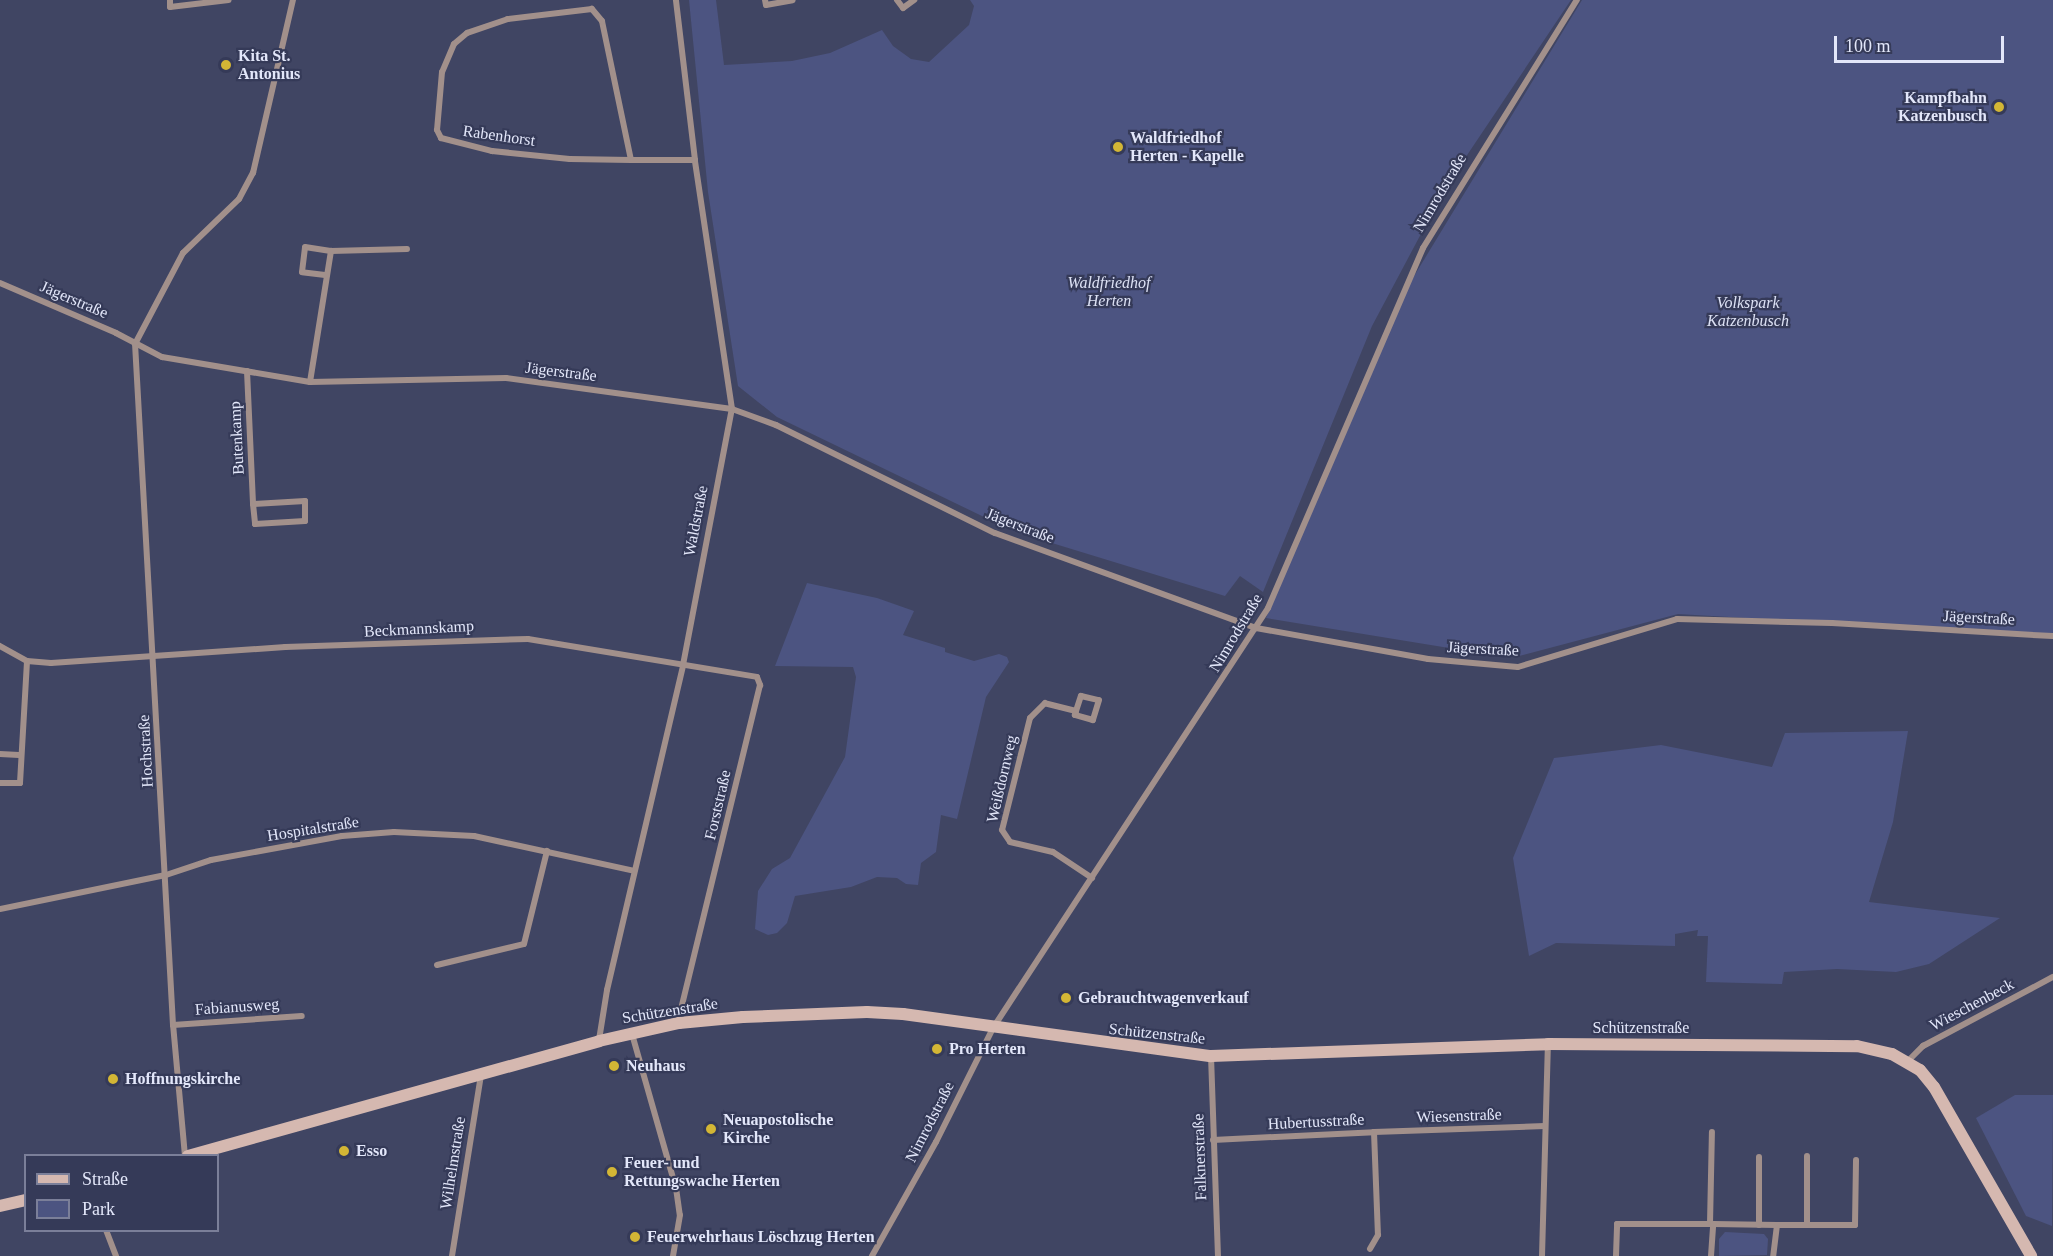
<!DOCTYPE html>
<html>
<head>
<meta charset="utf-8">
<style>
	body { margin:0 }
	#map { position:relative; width:2053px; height:1256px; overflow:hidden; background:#404563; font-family:Georgia,serif }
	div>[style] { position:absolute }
	.green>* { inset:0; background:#4c5481 }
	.street>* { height:6px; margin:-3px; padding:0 3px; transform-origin:3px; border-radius:3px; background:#a2908b }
	.secondary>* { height:12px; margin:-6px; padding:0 6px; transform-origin:6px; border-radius:6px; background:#d5b8b0 }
	.dots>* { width:16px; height:16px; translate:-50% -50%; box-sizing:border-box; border:3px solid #353a58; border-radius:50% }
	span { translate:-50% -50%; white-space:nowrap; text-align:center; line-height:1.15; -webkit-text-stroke:4.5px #353a58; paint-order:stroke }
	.poi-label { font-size:16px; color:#e3e7fa; font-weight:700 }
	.left { translate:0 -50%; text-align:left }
	.right { translate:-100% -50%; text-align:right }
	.street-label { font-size:16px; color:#e3e7fa }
	.park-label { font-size:16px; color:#dce1f4; font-style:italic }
	.legend { position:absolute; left:24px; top:1154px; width:195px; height:78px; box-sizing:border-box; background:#353a58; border:2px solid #7b7f99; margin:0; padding:8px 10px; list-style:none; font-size:18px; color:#e3e7fa }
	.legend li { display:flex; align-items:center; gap:12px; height:30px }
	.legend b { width:30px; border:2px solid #7b7f99 }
	.scale { position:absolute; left:1834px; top:36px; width:170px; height:27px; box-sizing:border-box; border:3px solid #e3e7fa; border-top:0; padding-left:8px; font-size:18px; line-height:21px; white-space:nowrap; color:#e3e7fa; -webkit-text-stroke:4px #353a58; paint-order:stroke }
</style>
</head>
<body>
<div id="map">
	<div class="green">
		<div style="clip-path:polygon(689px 0,716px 0,724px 65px,792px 61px,830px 53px,882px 30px,893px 46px,911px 59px,929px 62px,969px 25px,974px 6px,970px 0,1571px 0,1447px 185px,1372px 326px,1263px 592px,1240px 576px,1225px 596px,1013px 531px,777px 417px,738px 386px,708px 192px)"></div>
		<div style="clip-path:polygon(1582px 0,2053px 0,2053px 636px,1678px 614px,1519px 656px,1449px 648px,1266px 618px,1394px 309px)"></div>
		<div style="clip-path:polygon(807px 583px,877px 598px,914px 611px,903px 635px,945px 648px,945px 652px,974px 661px,999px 654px,1007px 657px,1009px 662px,986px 697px,957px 819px,941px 815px,936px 852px,921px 863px,918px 885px,906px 884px,897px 878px,877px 877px,851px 887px,795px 896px,787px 923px,777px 933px,768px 935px,755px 929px,758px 891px,772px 869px,790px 858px,845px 757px,856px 677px,853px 667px,775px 666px)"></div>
		<div style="clip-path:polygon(1908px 731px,1893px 822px,1869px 902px,2000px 918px,1929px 964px,1896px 972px,1837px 969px,1784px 972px,1782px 984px,1706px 982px,1708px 936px,1697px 936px,1698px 930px,1675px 934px,1675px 946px,1556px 943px,1529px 956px,1513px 858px,1554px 758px,1661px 745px,1772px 767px,1785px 733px)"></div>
		<div style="clip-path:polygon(2015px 1095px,2053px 1095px,2052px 1226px,2026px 1216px,1976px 1118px)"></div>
		<div style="clip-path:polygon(1725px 1232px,1764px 1234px,1768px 1239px,1767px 1255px,1719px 1256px,1719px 1239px)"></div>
	</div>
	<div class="street">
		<div style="left:170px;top:0;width:7px;rotate:90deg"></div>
		<div style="left:170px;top:7px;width:59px;rotate:-6.8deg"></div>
		<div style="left:765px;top:0;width:5px;rotate:79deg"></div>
		<div style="left:766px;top:5px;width:27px;rotate:-10deg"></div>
		<div style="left:897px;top:0;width:10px;rotate:53deg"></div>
		<div style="left:903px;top:8px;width:14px;rotate:-36deg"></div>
		<div style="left:631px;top:160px;width:142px;rotate:-101.8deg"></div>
		<div style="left:602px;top:21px;width:16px;rotate:-130deg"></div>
		<div style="left:592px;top:9px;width:85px;rotate:173.2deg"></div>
		<div style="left:508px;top:19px;width:43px;rotate:161.1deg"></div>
		<div style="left:467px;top:33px;width:17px;rotate:140deg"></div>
		<div style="left:454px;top:44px;width:30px;rotate:113deg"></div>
		<div style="left:442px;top:72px;width:58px;rotate:94.9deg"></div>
		<div style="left:437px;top:130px;width:9px;rotate:63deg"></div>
		<div style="left:441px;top:138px;width:53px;rotate:14.3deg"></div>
		<div style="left:492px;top:151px;width:78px;rotate:5.9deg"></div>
		<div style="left:570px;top:159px;width:61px;rotate:0.9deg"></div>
		<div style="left:631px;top:160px;width:64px"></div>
		<div style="left:325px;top:275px;width:23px;rotate:-173deg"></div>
		<div style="left:302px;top:272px;width:25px;rotate:-83deg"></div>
		<div style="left:305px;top:247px;width:26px;rotate:9deg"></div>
		<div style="left:0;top:283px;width:126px;rotate:23.3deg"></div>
		<div style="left:116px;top:333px;width:52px;rotate:27.6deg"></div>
		<div style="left:162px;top:357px;width:150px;rotate:9.6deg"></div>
		<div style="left:310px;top:382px;width:196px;rotate:-1.2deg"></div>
		<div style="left:506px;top:378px;width:228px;rotate:7.8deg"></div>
		<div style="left:732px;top:409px;width:47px;rotate:20deg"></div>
		<div style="left:776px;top:425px;width:244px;rotate:26.3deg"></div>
		<div style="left:995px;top:533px;width:278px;rotate:20deg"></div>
		<div style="left:1256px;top:628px;width:175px;rotate:10.2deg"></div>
		<div style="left:1428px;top:659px;width:90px;rotate:5.1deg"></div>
		<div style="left:1518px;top:667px;width:166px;rotate:-16.8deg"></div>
		<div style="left:1677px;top:619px;width:155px;rotate:1.5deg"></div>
		<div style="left:1832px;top:623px;width:221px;rotate:3.4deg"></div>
		<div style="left:247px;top:371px;width:133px;rotate:87.4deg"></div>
		<div style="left:253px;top:504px;width:20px;rotate:84deg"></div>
		<div style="left:255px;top:524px;width:50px;rotate:-3.4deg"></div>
		<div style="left:305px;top:521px;width:20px;rotate:-90deg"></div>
		<div style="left:305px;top:501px;width:52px;rotate:176.7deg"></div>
		<div style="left:310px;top:382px;width:133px;rotate:-80.9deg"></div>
		<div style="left:331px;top:251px;width:76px;rotate:-1.5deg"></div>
		<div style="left:0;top:646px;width:31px;rotate:29deg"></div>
		<div style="left:27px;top:661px;width:24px;rotate:5deg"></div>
		<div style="left:51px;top:663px;width:235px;rotate:-3.9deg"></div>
		<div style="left:285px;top:647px;width:243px;rotate:-1.9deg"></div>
		<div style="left:528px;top:639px;width:232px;rotate:9.4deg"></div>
		<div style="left:757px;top:677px;width:9px;rotate:69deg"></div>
		<div style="left:760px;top:685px;width:337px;rotate:103.7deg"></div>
		<div style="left:1076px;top:711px;width:16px;rotate:-72deg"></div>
		<div style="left:1081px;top:696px;width:18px;rotate:13deg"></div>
		<div style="left:1099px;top:700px;width:21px;rotate:107deg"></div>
		<div style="left:1093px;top:720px;width:19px;rotate:-164deg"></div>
		<div style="left:1075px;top:715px;width:4px;rotate:-76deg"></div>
		<div style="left:1076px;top:711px;width:32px;rotate:-166deg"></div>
		<div style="left:1045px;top:703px;width:21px;rotate:135deg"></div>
		<div style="left:1030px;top:718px;width:115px;rotate:104deg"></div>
		<div style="left:1002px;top:830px;width:14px;rotate:56deg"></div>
		<div style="left:1010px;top:842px;width:44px;rotate:13.1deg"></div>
		<div style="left:1053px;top:852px;width:47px;rotate:33.7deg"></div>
		<div style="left:0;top:754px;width:19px;rotate:3deg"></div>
		<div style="left:0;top:783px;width:20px"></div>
		<div style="left:20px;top:783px;width:122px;rotate:-86.7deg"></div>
		<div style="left:0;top:909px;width:169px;rotate:-11.6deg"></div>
		<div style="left:166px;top:875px;width:47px;rotate:-18.4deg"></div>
		<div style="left:211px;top:860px;width:133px;rotate:-10.4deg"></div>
		<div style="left:342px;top:836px;width:52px;rotate:-4.4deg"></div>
		<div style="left:394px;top:832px;width:80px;rotate:2.9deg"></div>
		<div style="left:474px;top:836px;width:164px;rotate:12.3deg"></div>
		<div style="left:437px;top:965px;width:89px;rotate:-13.6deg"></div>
		<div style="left:524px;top:944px;width:96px;rotate:-76.1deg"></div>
		<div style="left:173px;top:1025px;width:129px;rotate:-4deg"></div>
		<div style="left:632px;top:1034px;width:160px;rotate:74.1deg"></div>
		<div style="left:676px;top:1188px;width:27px;rotate:82deg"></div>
		<div style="left:680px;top:1215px;width:42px;rotate:99.7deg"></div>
		<div style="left:599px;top:1040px;width:51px;rotate:-80.9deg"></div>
		<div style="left:607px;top:990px;width:334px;rotate:-76.8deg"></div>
		<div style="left:683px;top:665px;width:261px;rotate:-79.2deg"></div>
		<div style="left:732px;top:409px;width:252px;rotate:-98.5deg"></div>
		<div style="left:695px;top:160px;width:161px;rotate:-96.8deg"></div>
		<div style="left:1211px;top:1056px;width:200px;rotate:88deg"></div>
		<div style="left:1907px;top:1062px;width:23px;rotate:-45deg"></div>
		<div style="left:1923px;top:1046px;width:147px;rotate:-28deg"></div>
		<div style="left:1374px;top:1132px;width:171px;rotate:-2deg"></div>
		<div style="left:1213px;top:1140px;width:161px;rotate:-2.8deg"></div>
		<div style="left:1374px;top:1132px;width:103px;rotate:87.8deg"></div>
		<div style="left:1378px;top:1235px;width:16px;rotate:120deg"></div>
		<div style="left:185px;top:1156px;width:132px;rotate:-95.2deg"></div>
		<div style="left:173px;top:1025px;width:682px;rotate:-93.19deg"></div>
		<div style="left:135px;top:344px;width:103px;rotate:-62.2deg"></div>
		<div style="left:183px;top:253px;width:78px;rotate:-44deg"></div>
		<div style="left:239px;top:199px;width:30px;rotate:-62deg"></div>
		<div style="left:253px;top:173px;width:178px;rotate:-77deg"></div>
		<div style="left:1710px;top:1224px;width:92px;rotate:-88.8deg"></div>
		<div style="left:1759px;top:1225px;width:68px;rotate:-90deg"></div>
		<div style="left:1777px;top:1225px;width:78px"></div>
		<div style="left:1855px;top:1225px;width:65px;rotate:-89.1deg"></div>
		<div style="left:1807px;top:1225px;width:69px;rotate:-90deg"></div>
		<div style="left:106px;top:1230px;width:28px;rotate:69deg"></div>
		<div style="left:452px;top:1256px;width:183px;rotate:-80.9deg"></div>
		<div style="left:872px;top:1256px;width:131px;rotate:-60.7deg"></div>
		<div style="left:936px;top:1142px;width:127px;rotate:-63.4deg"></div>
		<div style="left:993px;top:1028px;width:502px;rotate:-56.78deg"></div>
		<div style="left:1268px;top:608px;width:392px;rotate:-66.7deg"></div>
		<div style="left:1423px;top:248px;width:292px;rotate:-58.2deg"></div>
		<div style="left:1542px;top:1256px;width:212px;rotate:-88.4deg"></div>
		<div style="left:1616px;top:1256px;width:32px;rotate:-88deg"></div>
		<div style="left:1617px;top:1224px;width:96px"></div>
		<div style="left:1713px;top:1224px;width:64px;rotate:0.9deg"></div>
		<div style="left:1777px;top:1225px;width:31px;rotate:97deg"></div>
		<div style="left:1711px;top:1256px;width:32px;rotate:-86deg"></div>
	</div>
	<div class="secondary">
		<div style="left:188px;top:1156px;width:427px;rotate:-15.6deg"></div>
		<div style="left:599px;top:1041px;width:82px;rotate:-12.7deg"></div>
		<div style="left:679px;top:1023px;width:64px;rotate:-5.4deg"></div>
		<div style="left:743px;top:1017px;width:124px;rotate:-2.3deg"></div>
		<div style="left:867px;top:1012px;width:36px;rotate:3deg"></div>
		<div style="left:903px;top:1014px;width:311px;rotate:7.8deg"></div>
		<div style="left:1211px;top:1056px;width:337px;rotate:-2deg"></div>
		<div style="left:1548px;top:1044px;width:309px;rotate:0.4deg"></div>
		<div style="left:1857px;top:1046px;width:36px;rotate:13deg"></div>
		<div style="left:1892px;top:1054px;width:32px;rotate:30deg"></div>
		<div style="left:1920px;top:1070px;width:22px;rotate:51deg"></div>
		<div style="left:1934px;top:1087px;width:195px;rotate:60.1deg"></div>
		<div style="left:0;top:1206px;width:27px;rotate:-13deg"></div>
	</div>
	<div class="dots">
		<div style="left:226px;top:65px;background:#d3b635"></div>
		<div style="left:1999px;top:107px;background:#d3b635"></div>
		<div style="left:1118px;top:147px;background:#d3b635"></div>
		<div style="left:1066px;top:998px;background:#d3b635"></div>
		<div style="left:937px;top:1049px;background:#d3b635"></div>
		<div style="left:614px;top:1066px;background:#d3b635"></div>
		<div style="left:113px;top:1079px;background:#d3b635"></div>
		<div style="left:711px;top:1129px;background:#d3b635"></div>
		<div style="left:344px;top:1151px;background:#d3b635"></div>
		<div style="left:612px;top:1172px;background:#d3b635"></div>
		<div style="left:635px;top:1237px;background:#d3b635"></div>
	</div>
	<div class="poi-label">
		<span class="left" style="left:238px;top:65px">Kita St.<br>Antonius</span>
		<span class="right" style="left:1987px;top:107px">Kampfbahn<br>Katzenbusch</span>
		<span class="left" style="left:1130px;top:147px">Waldfriedhof<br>Herten - Kapelle</span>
		<span class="left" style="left:1078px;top:998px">Gebrauchtwagenverkauf</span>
		<span class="left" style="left:949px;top:1049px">Pro Herten</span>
		<span class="left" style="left:626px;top:1066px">Neuhaus</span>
		<span class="left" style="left:125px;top:1079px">Hoffnungskirche</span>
		<span class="left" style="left:723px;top:1129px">Neuapostolische<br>Kirche</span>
		<span class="left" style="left:356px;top:1151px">Esso</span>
		<span class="left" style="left:624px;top:1172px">Feuer- und<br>Rettungswache Herten</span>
		<span class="left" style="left:647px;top:1237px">Feuerwehrhaus Löschzug Herten</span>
	</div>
	<div class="street-label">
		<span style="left:499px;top:136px;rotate:8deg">Rabenhorst</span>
		<span style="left:1440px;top:193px;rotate:-59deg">Nimrodstraße</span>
		<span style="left:74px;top:300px;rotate:23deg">Jägerstraße</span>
		<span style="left:561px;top:372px;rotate:7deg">Jägerstraße</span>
		<span style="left:237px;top:438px;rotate:-93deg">Butenkamp</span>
		<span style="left:696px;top:521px;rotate:-79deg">Waldstraße</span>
		<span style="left:1020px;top:526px;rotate:21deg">Jägerstraße</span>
		<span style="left:1979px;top:618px;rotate:3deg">Jägerstraße</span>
		<span style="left:419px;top:629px;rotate:-3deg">Beckmannskamp</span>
		<span style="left:1236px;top:633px;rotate:-59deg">Nimrodstraße</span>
		<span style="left:1483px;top:649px;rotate:3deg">Jägerstraße</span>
		<span style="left:146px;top:751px;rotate:-93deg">Hochstraße</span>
		<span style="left:1002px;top:779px;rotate:-77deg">Weißdornweg</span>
		<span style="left:718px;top:805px;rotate:-77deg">Forststraße</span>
		<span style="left:313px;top:829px;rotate:-9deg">Hospitalstraße</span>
		<span style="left:1972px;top:1005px;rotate:-28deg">Wieschenbeck</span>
		<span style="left:237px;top:1007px;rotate:-4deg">Fabianusweg</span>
		<span style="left:670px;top:1011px;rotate:-9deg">Schützenstraße</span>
		<span style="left:1641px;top:1028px">Schützenstraße</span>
		<span style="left:1157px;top:1034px;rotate:6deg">Schützenstraße</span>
		<span style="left:1459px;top:1116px;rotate:-2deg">Wiesenstraße</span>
		<span style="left:930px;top:1122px;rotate:-63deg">Nimrodstraße</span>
		<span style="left:1316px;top:1122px;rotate:-3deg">Hubertusstraße</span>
		<span style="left:1200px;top:1157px;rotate:-92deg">Falknerstraße</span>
		<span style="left:453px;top:1163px;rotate:-81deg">Wilhelmstraße</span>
	</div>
	<div class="park-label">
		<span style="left:1109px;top:292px">Waldfriedhof<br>Herten</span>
		<span style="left:1748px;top:312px">Volkspark<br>Katzenbusch</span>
	</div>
	<ul class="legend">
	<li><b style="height:8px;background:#d5b8b0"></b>Straße</li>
	<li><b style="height:16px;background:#4c5481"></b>Park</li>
	</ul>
	<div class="scale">100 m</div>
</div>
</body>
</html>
